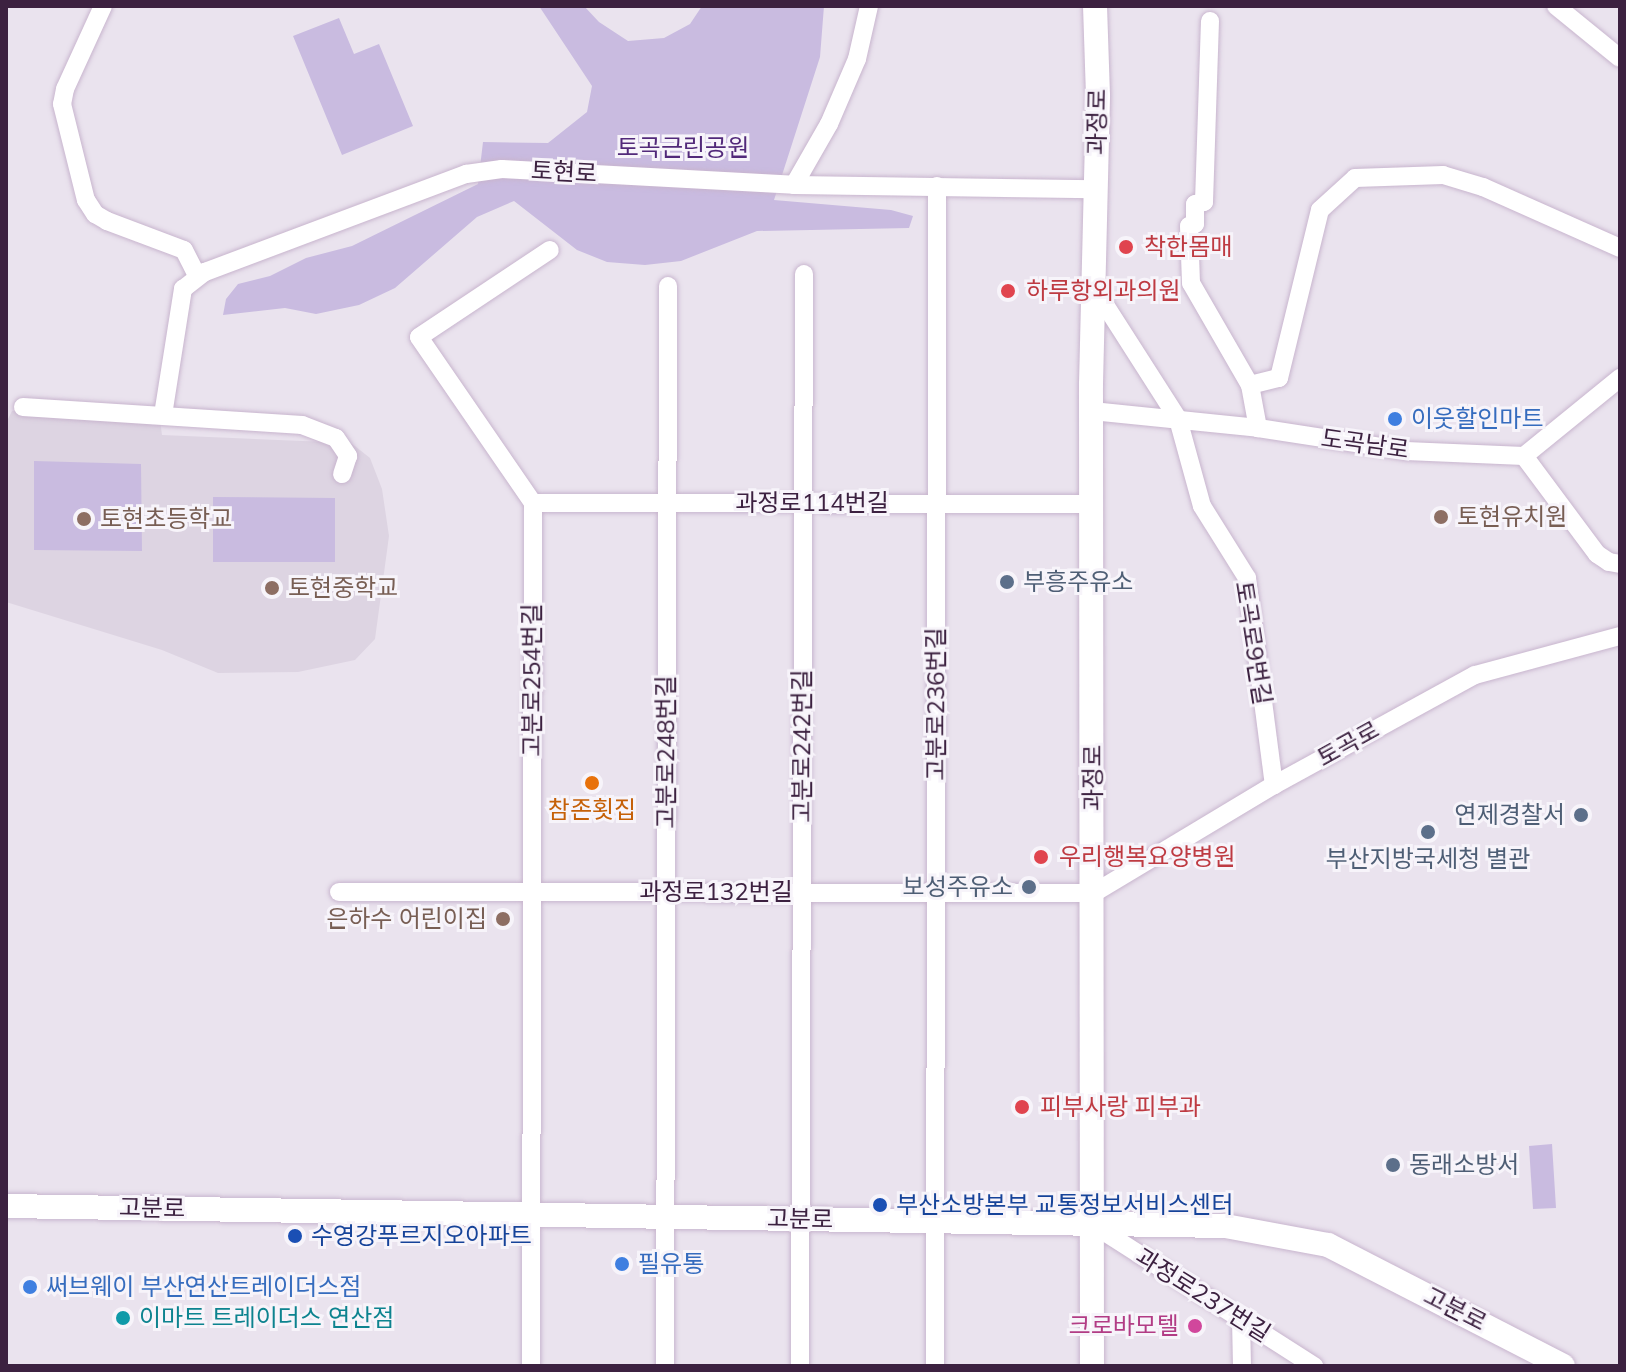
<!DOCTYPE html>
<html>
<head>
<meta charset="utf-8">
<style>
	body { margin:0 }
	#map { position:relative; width:1626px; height:1372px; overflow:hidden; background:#eae3ee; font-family:Mulish,"Noto Sans KR",sans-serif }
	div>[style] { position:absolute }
	.built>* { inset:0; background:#ddd4e2 }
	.green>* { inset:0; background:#c9bbe0 }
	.roads { filter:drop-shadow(0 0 2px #c8b5ce) drop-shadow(0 0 2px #c8b5ce) }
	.street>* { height:18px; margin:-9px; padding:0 9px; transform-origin:9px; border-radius:9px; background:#fff }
	.secondary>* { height:24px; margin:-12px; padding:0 12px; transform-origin:12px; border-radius:12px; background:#fff }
	.dots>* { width:22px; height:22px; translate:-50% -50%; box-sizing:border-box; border:4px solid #f7f4fa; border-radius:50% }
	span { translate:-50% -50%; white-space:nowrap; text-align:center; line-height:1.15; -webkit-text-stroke:6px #f7f4fa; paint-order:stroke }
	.street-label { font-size:24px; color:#3c2140 }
	.park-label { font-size:24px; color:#52297a }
	.health-label { font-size:24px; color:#be3a42 }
	.left { translate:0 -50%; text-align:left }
	.shop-label { font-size:24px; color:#366cbe }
	.education-label { font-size:24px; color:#785e54 }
	.right { translate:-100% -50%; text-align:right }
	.service-label { font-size:24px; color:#4e5e75 }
	.food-label { font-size:24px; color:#c56008 }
	.transit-label { font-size:24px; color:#164399 }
	.culture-label { font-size:24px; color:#0d838f }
	.hotel-label { font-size:24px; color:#b23c85 }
	.frame { position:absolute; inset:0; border:8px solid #3c2140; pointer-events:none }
</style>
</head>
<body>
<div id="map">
	<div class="built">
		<div style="clip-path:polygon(12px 411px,160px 420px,162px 435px,351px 443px,370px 458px,382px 489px,389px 536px,375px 639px,355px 660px,298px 672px,218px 673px,162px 650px,6px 602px,6px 423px)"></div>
	</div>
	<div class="green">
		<div style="clip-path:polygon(539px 6px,584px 6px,599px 22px,628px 41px,664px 38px,690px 24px,702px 6px,824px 6px,820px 57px,774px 200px,891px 210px,913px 216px,909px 228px,757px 231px,681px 261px,645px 265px,607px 262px,577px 250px,514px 201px,477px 217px,395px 288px,359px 305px,316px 314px,285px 308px,223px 315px,226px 299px,238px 284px,270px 276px,306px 258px,352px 246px,478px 184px,483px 142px,548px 143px,587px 112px,592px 86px)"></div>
		<div style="clip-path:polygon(339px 18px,354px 54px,379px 44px,413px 126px,342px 155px,293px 36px)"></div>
		<div style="clip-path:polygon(34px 461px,141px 464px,142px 551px,34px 550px)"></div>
		<div style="clip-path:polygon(213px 497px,335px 498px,335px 562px,213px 562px)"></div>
		<div style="clip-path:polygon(1552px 1144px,1556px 1208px,1533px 1209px,1529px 1146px)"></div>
	</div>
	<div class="roads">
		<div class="street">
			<div style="left:103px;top:6px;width:91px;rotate:114.6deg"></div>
			<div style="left:65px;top:89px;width:15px;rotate:101deg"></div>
			<div style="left:62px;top:104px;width:99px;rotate:76deg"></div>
			<div style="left:86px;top:200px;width:17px;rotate:57deg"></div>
			<div style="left:95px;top:214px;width:14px;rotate:30deg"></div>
			<div style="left:107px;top:221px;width:82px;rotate:20.6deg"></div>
			<div style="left:184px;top:250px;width:30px;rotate:63deg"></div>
			<div style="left:1556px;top:6px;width:82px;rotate:39.1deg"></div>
			<div style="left:1210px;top:21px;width:181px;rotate:91.9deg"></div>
			<div style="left:1204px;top:202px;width:9px;rotate:167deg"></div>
			<div style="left:1195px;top:204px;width:20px;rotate:90deg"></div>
			<div style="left:1195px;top:224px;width:6px;rotate:162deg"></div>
			<div style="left:1189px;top:226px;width:57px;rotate:88deg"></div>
			<div style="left:1191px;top:283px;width:118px;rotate:60deg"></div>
			<div style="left:1250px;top:385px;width:44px;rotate:79.5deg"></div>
			<div style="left:794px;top:185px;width:70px;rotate:-60.2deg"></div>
			<div style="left:829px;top:124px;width:71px;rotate:-66.7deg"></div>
			<div style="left:857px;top:59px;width:54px;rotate:-77.2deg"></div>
			<div style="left:1093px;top:286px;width:158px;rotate:57.4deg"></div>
			<div style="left:1178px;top:419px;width:90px;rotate:74.6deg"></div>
			<div style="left:1202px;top:506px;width:85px;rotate:58deg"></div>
			<div style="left:1247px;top:578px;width:209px;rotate:82.6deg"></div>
			<div style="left:1250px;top:385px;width:30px;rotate:-14deg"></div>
			<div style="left:1279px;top:378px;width:173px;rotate:-76.3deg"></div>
			<div style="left:1320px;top:210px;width:47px;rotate:-42.4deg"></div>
			<div style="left:1355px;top:178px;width:88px;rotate:-2deg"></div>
			<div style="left:1443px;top:175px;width:42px;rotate:16.7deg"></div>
			<div style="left:1483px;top:187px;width:150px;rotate:24deg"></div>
			<div style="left:23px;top:407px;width:280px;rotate:3.7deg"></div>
			<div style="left:302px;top:425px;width:36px;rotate:21deg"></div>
			<div style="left:336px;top:438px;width:22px;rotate:56deg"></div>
			<div style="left:348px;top:456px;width:19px;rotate:108deg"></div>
			<div style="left:1092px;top:411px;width:167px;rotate:5.8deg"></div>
			<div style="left:1258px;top:428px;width:150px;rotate:8.8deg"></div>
			<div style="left:1406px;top:451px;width:118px;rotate:2.4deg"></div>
			<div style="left:1524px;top:456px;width:124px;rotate:-39.1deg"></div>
			<div style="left:163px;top:415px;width:128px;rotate:-81deg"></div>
			<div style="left:183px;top:289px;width:28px;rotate:-38deg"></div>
			<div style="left:205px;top:272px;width:279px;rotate:-20.6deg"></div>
			<div style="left:466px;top:174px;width:36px;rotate:-8deg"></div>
			<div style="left:502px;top:169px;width:292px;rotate:3.1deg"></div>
			<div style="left:794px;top:185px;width:301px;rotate:0.8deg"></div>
			<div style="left:1524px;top:456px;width:122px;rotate:53.3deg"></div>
			<div style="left:1597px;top:554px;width:14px;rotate:34deg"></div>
			<div style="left:1609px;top:562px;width:11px;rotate:10deg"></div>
			<div style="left:533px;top:503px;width:559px;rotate:0.1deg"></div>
			<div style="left:339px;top:892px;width:755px;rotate:0.08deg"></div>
			<div style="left:1094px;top:893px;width:210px;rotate:-31deg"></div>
			<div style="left:1274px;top:785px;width:229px;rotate:-28.7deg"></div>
			<div style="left:1475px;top:675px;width:150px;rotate:-15.1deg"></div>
			<div style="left:1092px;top:1224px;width:264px;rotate:32.6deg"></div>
			<div style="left:1241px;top:1319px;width:47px;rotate:88.8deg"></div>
			<div style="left:531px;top:1366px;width:863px;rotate:-89.87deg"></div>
			<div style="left:533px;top:503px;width:201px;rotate:-124.5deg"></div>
			<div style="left:419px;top:337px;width:157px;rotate:-33.6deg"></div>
			<div style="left:665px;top:1366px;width:1080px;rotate:-89.84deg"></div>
			<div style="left:800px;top:1366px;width:1092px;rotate:-89.79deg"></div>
			<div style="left:935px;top:1366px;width:1180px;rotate:-89.9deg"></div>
		</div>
		<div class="secondary">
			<div style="left:6px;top:1206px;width:1219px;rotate:0.94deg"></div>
			<div style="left:1225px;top:1226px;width:105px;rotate:10.5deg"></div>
			<div style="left:1328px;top:1245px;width:264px;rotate:27.2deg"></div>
			<div style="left:1092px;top:1366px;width:982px;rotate:-90.06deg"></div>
			<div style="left:1091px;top:384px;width:288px;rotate:-88.6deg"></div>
			<div style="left:1098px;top:96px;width:90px;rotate:-91.9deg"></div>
		</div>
	</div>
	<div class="dots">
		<div style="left:1126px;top:247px;background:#e0444e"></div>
		<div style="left:1008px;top:291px;background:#e0444e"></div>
		<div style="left:1395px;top:419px;background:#3f7fe0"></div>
		<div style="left:1441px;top:517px;background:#8d6e63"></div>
		<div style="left:84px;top:519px;background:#8d6e63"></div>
		<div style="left:1007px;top:582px;background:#5c6f8a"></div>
		<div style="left:272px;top:588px;background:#8d6e63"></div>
		<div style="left:592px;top:783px;background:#e8710a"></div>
		<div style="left:1581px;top:815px;background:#5c6f8a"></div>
		<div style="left:1428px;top:832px;background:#5c6f8a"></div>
		<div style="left:1041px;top:857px;background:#e0444e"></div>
		<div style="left:1029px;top:887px;background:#5c6f8a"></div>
		<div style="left:503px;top:919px;background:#8d6e63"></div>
		<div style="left:1022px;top:1107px;background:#e0444e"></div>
		<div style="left:1393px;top:1165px;background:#5c6f8a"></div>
		<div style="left:880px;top:1205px;background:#1a4fb4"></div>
		<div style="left:295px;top:1236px;background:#1a4fb4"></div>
		<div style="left:622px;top:1264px;background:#3f7fe0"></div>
		<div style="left:30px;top:1287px;background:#3f7fe0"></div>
		<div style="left:123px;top:1318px;background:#0f9aa8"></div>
		<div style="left:1195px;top:1326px;background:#d1479c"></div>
	</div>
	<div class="street-label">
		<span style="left:1097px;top:122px;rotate:-89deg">과정로</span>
		<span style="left:564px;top:172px;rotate:3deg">토현로</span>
		<span style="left:1365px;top:444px;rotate:8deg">도곡남로</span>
		<span style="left:812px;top:503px">과정로114번길</span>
		<span style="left:1253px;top:643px;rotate:81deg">토곡로9번길</span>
		<span style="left:532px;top:680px;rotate:-90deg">고분로254번길</span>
		<span style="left:936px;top:704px;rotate:-90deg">고분로236번길</span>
		<span style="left:1348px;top:744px;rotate:-29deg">토곡로</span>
		<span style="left:802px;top:746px;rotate:-90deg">고분로242번길</span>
		<span style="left:666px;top:752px;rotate:-90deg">고분로248번길</span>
		<span style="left:1093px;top:778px;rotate:-90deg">과정로</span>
		<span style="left:716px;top:892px">과정로132번길</span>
		<span style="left:152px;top:1208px;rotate:1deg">고분로</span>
		<span style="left:800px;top:1219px;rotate:1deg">고분로</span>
		<span style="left:1203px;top:1295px;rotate:32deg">과정로237번길</span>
		<span style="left:1455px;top:1309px;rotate:27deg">고분로</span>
	</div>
	<div class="park-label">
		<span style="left:683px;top:148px">토곡근린공원</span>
	</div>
	<div class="health-label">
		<span class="left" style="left:1144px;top:247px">착한몸매</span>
		<span class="left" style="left:1026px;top:291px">하루항외과의원</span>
		<span class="left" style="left:1059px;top:857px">우리행복요양병원</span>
		<span class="left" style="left:1040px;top:1107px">피부사랑 피부과</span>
	</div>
	<div class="shop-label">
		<span class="left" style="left:1411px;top:419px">이웃할인마트</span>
		<span class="left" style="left:638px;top:1264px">필유통</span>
		<span class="left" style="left:46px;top:1287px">써브웨이 부산연산트레이더스점</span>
	</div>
	<div class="education-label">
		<span class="left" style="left:1457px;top:517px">토현유치원</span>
		<span class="left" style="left:100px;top:519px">토현초등학교</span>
		<span class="left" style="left:288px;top:588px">토현중학교</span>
		<span class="right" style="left:487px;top:919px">은하수 어린이집</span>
	</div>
	<div class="service-label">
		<span class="left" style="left:1023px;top:582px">부흥주유소</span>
		<span class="right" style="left:1565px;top:815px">연제경찰서</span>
		<span style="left:1428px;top:859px">부산지방국세청 별관</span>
		<span class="right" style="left:1013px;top:887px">보성주유소</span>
		<span class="left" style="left:1409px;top:1165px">동래소방서</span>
	</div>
	<div class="food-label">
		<span style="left:592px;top:810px">참존횟집</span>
	</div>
	<div class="transit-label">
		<span class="left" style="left:896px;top:1205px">부산소방본부 교통정보서비스센터</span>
		<span class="left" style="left:311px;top:1236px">수영강푸르지오아파트</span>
	</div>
	<div class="culture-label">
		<span class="left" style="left:139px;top:1318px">이마트 트레이더스 연산점</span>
	</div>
	<div class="hotel-label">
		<span class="right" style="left:1179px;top:1326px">크로바모텔</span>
	</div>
	<div class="frame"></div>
</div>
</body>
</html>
